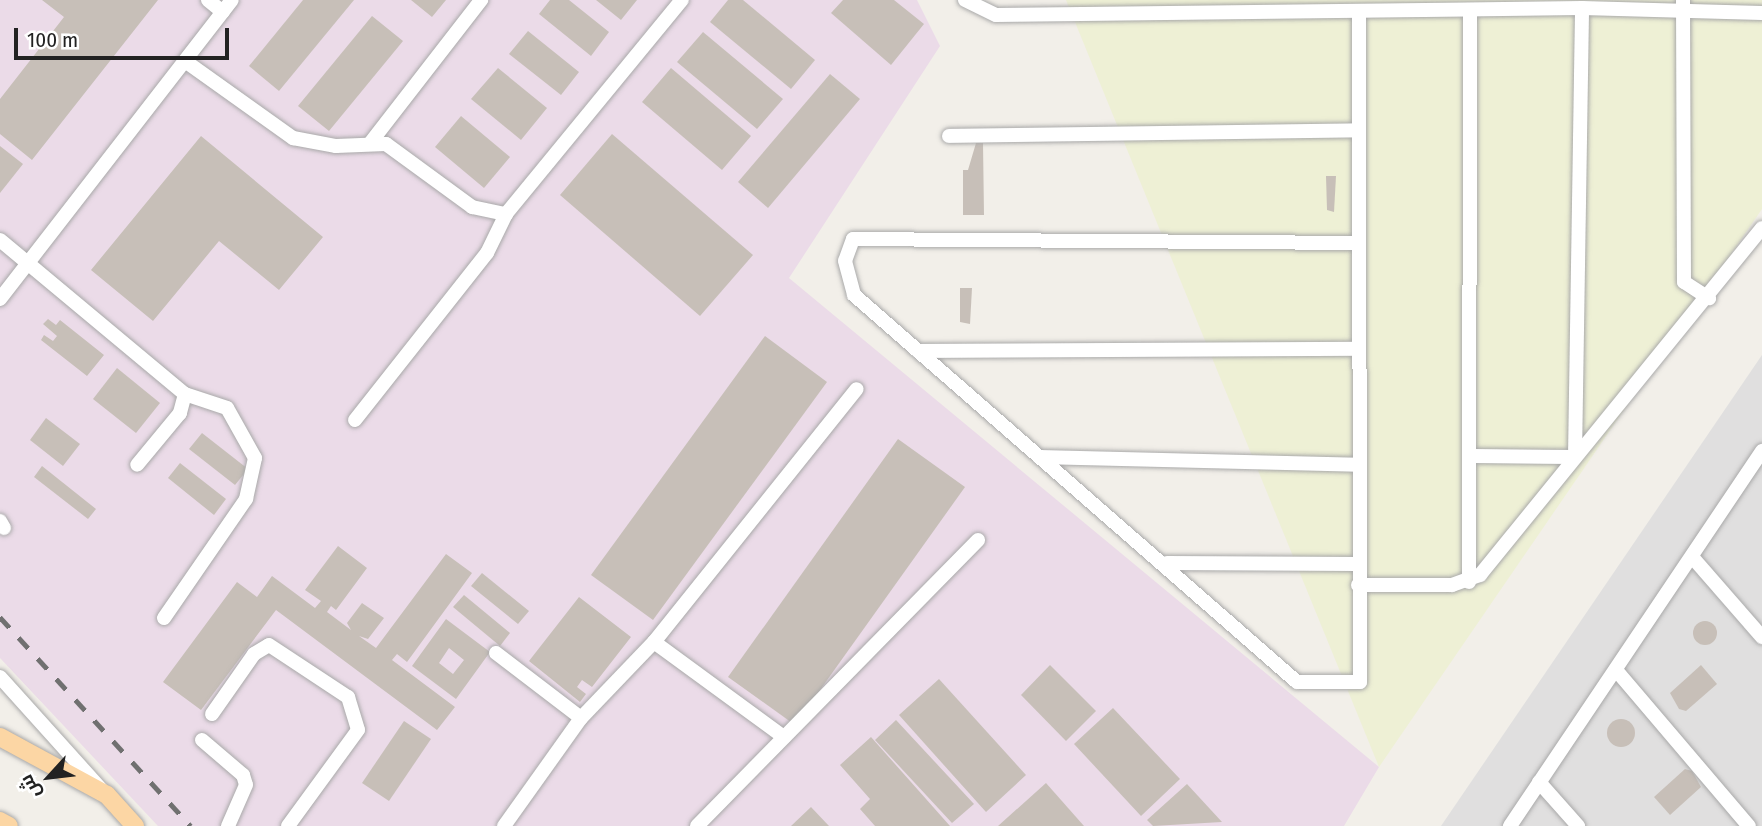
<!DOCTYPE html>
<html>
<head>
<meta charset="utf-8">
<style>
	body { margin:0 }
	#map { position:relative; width:1762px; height:826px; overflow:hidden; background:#f2efe9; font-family:"Fira Sans Condensed",Cairo,sans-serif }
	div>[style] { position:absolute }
	.residential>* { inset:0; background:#e0dfdf }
	.industrial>* { inset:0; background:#ebdbe8 }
	.farmland>* { inset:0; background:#eef0d5 }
	.building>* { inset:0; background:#c7bfb8 }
	.round { border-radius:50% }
	.roads { filter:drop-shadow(0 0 2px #a9a9a9) drop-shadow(0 0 2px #a9a9a9) }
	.minor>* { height:14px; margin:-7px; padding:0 7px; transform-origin:7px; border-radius:7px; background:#fff }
	.major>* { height:18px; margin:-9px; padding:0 9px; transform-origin:9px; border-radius:9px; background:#fcd6a4 }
	.rail>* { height:4.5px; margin-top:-2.25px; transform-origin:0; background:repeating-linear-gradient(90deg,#707070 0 14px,transparent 0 28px) }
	span { translate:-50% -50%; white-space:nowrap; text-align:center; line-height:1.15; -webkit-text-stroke:7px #fff; paint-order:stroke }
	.north { position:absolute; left:14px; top:742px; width:70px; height:70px; -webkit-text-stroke:5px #fff; paint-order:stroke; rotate:243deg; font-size:19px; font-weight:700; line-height:28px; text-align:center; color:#222 }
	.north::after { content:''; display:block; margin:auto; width:24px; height:32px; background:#222; clip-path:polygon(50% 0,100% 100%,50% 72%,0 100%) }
	.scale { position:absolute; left:14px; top:28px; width:215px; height:32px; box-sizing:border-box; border:4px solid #222; border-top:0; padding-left:9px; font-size:21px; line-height:24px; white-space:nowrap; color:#222; -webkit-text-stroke:5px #fff; paint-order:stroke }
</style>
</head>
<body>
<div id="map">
	<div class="residential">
		<div style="clip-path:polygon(1762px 355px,1762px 826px,1441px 826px)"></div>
	</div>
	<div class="industrial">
		<div style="clip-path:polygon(0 0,917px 0,940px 46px,789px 278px,1379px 767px,1344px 826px,158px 826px,0 658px)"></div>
	</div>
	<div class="farmland">
		<div style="clip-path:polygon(1066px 0,1762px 0,1762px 209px,1379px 767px)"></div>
	</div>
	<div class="building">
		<div style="clip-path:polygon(42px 0,158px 0,32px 160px,0 134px,0 99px,64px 17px)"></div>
		<div style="clip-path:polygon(303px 0,354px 0,279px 91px,249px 66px)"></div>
		<div style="clip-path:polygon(411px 0,446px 0,432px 17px)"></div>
		<div style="clip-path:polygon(550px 0,569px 0,609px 32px,591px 56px,539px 14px)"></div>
		<div style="clip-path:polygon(596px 0,637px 0,621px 20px)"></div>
		<div style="clip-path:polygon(728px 0,743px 0,815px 60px,791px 89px,710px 22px)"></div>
		<div style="clip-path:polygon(843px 0,894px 0,924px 24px,891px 65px,831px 13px)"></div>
		<div style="clip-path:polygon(372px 16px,403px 41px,329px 131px,298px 106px)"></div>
		<div style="clip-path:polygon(528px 31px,579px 72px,561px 95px,509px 54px)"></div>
		<div style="clip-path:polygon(703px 32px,783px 99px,757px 129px,677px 62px)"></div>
		<div style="clip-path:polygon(498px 68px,547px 108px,521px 140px,471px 99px)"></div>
		<div style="clip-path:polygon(671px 68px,751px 136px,722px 170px,642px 102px)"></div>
		<div style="clip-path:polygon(830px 74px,860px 99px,768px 208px,738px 182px)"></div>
		<div style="clip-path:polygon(461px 116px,510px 157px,484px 188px,435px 147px)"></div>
		<div style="clip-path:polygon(612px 134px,753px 255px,700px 316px,560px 195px)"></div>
		<div style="clip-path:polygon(201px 136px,323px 237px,279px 290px,219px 241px,153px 321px,91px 270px)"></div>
		<div style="clip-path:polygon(976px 143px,983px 143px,984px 215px,963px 215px,963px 170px,968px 170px)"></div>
		<div style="clip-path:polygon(0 146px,23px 164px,0 193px)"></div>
		<div style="clip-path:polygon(1326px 176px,1336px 176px,1334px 212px,1327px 210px)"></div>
		<div style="clip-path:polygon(960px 288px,972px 288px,970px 324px,960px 322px)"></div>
		<div style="clip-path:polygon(48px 319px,56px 325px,60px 320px,104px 355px,87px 376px,41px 340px,44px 335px,53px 341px,57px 336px,43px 324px)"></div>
		<div style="clip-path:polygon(765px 336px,827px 382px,653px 620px,591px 575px)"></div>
		<div style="clip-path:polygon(117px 368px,160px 403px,136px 433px,93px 399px)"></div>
		<div style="clip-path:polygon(46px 418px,80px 444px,63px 466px,30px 440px)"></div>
		<div style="clip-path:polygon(202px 433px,248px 469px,235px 485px,189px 449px)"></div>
		<div style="clip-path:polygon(898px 439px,965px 487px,795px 725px,728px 677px)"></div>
		<div style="clip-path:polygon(180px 463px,226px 499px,214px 515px,168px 478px)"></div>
		<div style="clip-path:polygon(42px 466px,96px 509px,88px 519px,34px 477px)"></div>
		<div style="clip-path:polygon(338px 546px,367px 568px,336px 610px,331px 606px,327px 612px,351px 630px,347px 623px,362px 603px,384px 618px,368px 639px,359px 636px,376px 648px,446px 554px,472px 573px,407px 662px,397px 654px,392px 660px,455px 707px,437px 730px,276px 610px,201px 710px,163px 682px,237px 582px,257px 597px,272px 576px,315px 608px,321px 601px,305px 590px)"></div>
		<div style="clip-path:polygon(482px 573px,529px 611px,518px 624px,471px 586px)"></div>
		<div style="clip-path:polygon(464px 595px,510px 633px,500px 646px,453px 607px)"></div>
		<div style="clip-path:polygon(579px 597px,631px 637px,592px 687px,582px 680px,577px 687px,586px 694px,580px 702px,529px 661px)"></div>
		<div style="clip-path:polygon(evenodd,446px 619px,490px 652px,456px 699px,412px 666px,446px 619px,449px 648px,464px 660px,453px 674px,439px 663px,449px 648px)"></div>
		<div class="round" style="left:1693px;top:621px;width:24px;height:24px"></div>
		<div style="clip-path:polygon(1050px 665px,1096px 711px,1066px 741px,1021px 695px)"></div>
		<div style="clip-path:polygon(1701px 665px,1717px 684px,1686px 711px,1679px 709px,1670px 693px)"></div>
		<div style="clip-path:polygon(939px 679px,1026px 775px,986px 812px,899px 715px)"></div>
		<div style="clip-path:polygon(1113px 708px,1180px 779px,1141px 816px,1074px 744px)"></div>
		<div class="round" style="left:1607px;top:719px;width:28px;height:28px"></div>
		<div style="clip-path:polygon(896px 720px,974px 804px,952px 823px,875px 740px)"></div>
		<div style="clip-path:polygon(404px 721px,431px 739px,389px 801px,362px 783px)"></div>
		<div style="clip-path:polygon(871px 737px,950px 826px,875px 826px,860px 809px,870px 799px,840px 765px)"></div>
		<div style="clip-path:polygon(1685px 769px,1692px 771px,1701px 787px,1670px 815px,1654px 797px)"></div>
		<div style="clip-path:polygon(1046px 783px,1084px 826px,998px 826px)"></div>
		<div style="clip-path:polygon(1187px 784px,1222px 822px,1153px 826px,1147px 820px)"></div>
		<div style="clip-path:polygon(811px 807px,829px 826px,791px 826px)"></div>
	</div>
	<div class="roads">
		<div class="minor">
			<div style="left:208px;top:0;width:19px;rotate:39deg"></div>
			<div style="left:965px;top:0;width:34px;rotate:26deg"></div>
			<div style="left:996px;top:15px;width:586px;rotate:-0.68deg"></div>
			<div style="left:1582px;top:8px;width:180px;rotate:1.6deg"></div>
			<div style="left:1683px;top:0;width:282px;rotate:89.8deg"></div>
			<div style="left:1684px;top:282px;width:30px;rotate:33deg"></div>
			<div style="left:185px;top:61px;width:133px;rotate:35.5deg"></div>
			<div style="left:293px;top:138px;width:44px;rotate:10.5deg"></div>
			<div style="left:336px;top:146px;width:50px;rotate:-2.3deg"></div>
			<div style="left:386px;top:144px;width:107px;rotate:36.2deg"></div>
			<div style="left:472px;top:207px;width:35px;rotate:12deg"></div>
			<div style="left:506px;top:214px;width:277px;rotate:-50.6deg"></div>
			<div style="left:949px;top:136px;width:409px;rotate:-0.8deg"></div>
			<div style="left:371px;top:142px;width:180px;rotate:-52.2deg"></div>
			<div style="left:0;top:240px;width:241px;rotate:39.8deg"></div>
			<div style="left:185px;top:394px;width:20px;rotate:105deg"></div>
			<div style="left:180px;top:413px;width:67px;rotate:129.6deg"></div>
			<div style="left:1358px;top:243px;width:505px;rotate:-179.55deg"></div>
			<div style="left:853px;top:239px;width:23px;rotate:110deg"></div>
			<div style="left:845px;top:261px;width:35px;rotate:75deg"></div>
			<div style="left:854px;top:295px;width:588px;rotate:41.14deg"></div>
			<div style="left:1297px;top:682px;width:63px"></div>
			<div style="left:1360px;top:682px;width:671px;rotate:-90.09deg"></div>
			<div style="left:0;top:299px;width:378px;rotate:-52.2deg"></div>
			<div style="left:918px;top:351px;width:440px;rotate:-0.3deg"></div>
			<div style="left:355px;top:420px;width:213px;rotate:-51.7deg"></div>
			<div style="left:487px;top:253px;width:43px;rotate:-64deg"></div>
			<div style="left:1473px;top:456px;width:102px;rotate:0.6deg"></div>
			<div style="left:1575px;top:457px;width:449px;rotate:-89.1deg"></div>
			<div style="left:1039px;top:457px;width:319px;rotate:1.4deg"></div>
			<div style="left:0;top:521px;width:8px;rotate:60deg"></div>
			<div style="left:1693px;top:558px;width:105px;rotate:48.9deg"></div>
			<div style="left:1167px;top:563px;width:191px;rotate:0.3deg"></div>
			<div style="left:1469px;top:582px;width:572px;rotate:-89.9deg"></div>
			<div style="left:1358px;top:585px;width:94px"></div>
			<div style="left:1452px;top:585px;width:30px;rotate:-20deg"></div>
			<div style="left:1480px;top:575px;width:447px;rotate:-50.9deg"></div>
			<div style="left:164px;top:618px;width:145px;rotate:-55.4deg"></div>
			<div style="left:246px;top:499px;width:42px;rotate:-77.6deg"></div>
			<div style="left:255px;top:458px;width:57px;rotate:-119.2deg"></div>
			<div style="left:227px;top:408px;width:44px;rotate:-161.6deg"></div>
			<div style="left:654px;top:642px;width:161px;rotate:36.2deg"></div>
			<div style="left:496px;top:653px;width:107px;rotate:37.4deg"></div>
			<div style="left:1616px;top:670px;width:205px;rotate:49.6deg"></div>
			<div style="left:0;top:677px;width:151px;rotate:48deg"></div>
			<div style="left:212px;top:714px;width:73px;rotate:-55deg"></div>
			<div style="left:254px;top:654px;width:17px;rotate:-31deg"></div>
			<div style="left:269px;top:645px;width:95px;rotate:33.4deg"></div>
			<div style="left:348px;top:697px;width:34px;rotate:73deg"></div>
			<div style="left:358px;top:730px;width:119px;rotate:126.1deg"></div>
			<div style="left:202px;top:740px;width:54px;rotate:40.5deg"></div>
			<div style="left:243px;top:775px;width:10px;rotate:73deg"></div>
			<div style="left:246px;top:785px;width:45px;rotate:113.7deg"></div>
			<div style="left:1539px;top:782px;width:59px;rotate:48.4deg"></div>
			<div style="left:504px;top:826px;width:133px;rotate:-54.5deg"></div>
			<div style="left:581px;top:718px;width:105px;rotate:-46.2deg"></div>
			<div style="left:654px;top:642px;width:324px;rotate:-51.3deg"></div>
			<div style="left:697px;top:826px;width:401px;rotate:-45.5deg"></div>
			<div style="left:1510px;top:826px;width:452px;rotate:-56.1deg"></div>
		</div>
		<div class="major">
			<div style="left:0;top:737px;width:122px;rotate:28.5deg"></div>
			<div style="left:107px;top:795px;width:42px;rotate:47.9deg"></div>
			<div style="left:0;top:821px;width:10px;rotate:29deg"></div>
		</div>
	</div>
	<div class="rail">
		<div style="left:0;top:617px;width:283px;rotate:47.6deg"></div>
	</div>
	<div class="north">ش</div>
	<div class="scale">100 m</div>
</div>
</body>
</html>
